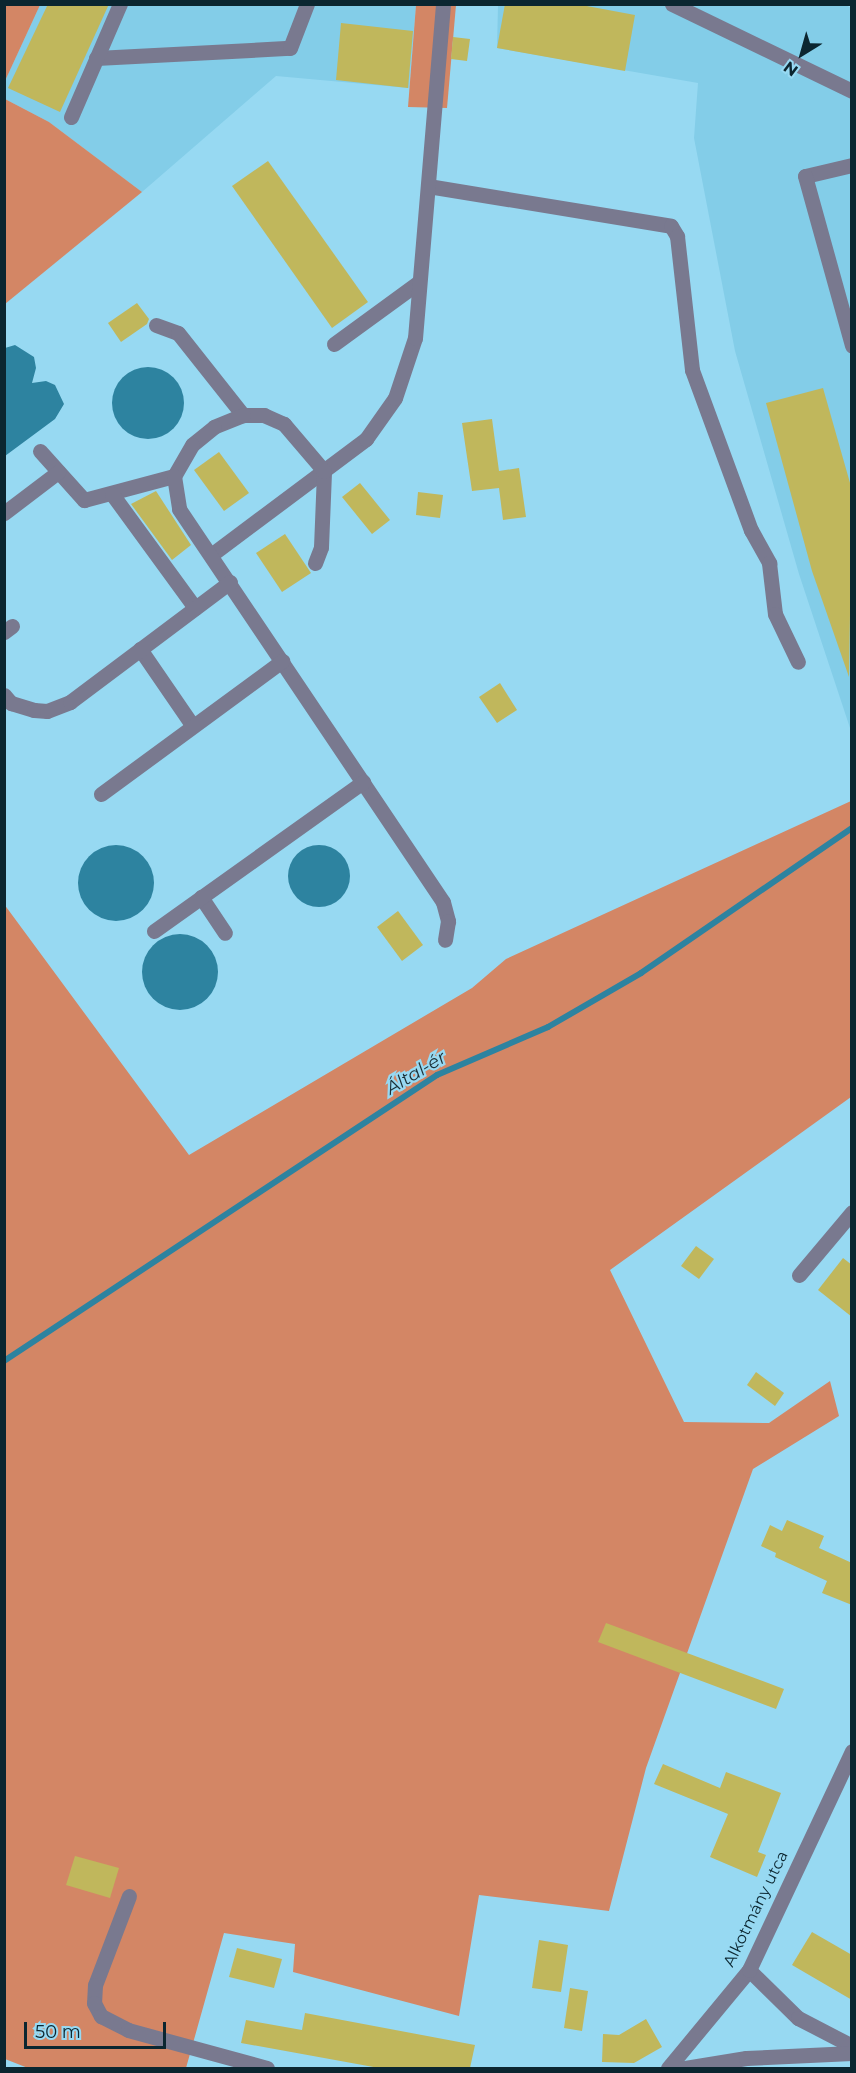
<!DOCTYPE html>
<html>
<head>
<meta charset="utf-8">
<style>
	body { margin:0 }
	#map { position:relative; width:856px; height:2073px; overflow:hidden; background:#97d9f2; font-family:Montserrat,sans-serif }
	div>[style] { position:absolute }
	.built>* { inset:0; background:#83cde8 }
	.green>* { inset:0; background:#d38665 }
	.water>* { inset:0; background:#2d83a0 }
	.round { border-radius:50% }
	.stream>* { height:6px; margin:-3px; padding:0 3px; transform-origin:3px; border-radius:3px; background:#2d83a0 }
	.building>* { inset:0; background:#c0b75c }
	.minor>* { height:15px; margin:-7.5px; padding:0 7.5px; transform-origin:7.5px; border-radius:7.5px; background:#79798f }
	span { translate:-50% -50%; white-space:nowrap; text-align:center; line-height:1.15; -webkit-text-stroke:4.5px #97d9f2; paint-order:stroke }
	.street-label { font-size:16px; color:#0b2630 }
	.water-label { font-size:18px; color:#1b2f36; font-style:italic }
	.frame { position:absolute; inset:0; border:6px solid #0b2630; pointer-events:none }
	.north { position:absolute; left:772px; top:24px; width:60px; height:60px; -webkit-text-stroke:4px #97d9f2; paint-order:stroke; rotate:217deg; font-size:16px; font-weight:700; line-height:24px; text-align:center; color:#0b2630 }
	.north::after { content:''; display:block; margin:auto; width:21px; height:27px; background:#0b2630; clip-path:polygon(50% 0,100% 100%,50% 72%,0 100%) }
	.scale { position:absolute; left:24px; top:2022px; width:142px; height:27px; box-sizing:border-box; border:3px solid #0b2630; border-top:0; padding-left:8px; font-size:18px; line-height:21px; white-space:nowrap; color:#0b2630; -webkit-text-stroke:4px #97d9f2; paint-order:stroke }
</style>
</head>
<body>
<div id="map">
	<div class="built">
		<div style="clip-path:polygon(844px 4px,851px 8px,851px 731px,799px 574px,735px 351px,694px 138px,698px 83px,497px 48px,498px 5px)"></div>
		<div style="clip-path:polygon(40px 5px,416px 5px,409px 88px,276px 76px,142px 192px,49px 122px,5px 99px,5px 81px)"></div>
	</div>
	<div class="green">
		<div style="clip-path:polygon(5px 4px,40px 5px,5px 81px,4px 5px)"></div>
		<div style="clip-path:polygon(416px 5px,456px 5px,447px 108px,408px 107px)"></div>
		<div style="clip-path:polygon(5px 99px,49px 122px,142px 192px,5px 304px)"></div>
		<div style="clip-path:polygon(851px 801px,851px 1097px,610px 1270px,684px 1422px,769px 1423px,830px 1381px,839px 1416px,753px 1469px,646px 1768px,609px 1911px,479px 1895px,459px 2016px,293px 1972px,295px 1944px,224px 1933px,186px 2068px,28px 2068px,5px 2059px,4px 904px,189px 1155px,472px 988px,506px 959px)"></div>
	</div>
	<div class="water">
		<div style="clip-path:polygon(15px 345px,34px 357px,36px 368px,32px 383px,46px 381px,55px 385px,64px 404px,55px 419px,5px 456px,5px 348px)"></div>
		<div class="round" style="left:112px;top:367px;width:72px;height:72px"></div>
		<div class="round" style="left:288px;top:845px;width:62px;height:62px"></div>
		<div class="round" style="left:78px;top:845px;width:76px;height:76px"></div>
		<div class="round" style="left:142px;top:934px;width:76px;height:76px"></div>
	</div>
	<div class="stream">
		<div style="left:4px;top:1361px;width:519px;rotate:-33.45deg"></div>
		<div style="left:437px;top:1075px;width:121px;rotate:-23.4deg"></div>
		<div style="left:548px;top:1027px;width:108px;rotate:-30.1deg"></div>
		<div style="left:641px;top:973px;width:256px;rotate:-34.5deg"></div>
	</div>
	<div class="building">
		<div style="clip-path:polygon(48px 4px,109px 4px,60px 112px,8px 88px)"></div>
		<div style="clip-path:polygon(505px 4px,576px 4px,635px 15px,625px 71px,497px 48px)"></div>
		<div style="clip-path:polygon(341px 23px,413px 31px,408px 88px,336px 80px)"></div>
		<div style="clip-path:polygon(453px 37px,470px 39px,467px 61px,451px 59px)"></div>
		<div style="clip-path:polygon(268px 161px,368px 302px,332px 328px,232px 186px)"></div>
		<div style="clip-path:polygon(137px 303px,149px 319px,147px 324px,121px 342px,108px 323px)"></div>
		<div style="clip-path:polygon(823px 388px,852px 490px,849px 677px,812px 571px,766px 403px)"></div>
		<div style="clip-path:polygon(492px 419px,499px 471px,519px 468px,526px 517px,503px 520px,499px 488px,472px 491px,462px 423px)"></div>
		<div style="clip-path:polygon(219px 452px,249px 493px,224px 511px,194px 470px)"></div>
		<div style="clip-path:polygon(360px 483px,390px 520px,372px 534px,342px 497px)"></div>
		<div style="clip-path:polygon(156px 491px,191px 545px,172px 560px,131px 504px)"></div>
		<div style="clip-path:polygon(418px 492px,443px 495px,440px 518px,416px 515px)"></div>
		<div style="clip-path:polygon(285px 534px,311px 573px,282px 592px,256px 553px)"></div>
		<div style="clip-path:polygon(500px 683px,517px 710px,497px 723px,479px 697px)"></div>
		<div style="clip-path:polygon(398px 911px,423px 945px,402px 961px,377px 927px)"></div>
		<div style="clip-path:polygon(696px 1246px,714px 1259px,699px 1279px,681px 1266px)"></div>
		<div style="clip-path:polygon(843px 1258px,852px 1265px,852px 1317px,818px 1290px)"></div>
		<div style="clip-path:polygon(756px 1372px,784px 1393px,775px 1406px,747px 1385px)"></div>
		<div style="clip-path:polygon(787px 1520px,824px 1536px,819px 1548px,852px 1563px,852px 1605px,822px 1593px,827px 1581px,775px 1557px,776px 1553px,761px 1546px,770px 1525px,782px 1531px)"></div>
		<div style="clip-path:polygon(606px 1623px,784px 1689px,776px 1709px,598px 1642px)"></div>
		<div style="clip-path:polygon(663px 1764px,720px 1788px,726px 1772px,781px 1793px,758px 1852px,766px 1855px,757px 1877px,710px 1857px,728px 1814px,654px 1784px)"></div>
		<div style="clip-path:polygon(75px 1856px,119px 1868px,110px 1898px,66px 1885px)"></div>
		<div style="clip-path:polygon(812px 1932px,852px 1955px,852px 2000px,792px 1965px)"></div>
		<div style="clip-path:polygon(539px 1940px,568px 1945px,561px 1992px,532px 1988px)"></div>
		<div style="clip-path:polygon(237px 1948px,282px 1959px,274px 1988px,229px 1977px)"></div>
		<div style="clip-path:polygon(570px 1988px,588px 1991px,582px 2031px,564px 2028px)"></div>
		<div style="clip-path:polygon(305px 2013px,475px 2045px,470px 2068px,379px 2068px,241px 2043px,246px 2020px,302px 2030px)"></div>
		<div style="clip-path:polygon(646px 2019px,662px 2047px,634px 2063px,602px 2062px,603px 2034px,619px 2035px)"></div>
	</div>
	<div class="minor">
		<div style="left:672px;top:4px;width:200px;rotate:25.8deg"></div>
		<div style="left:96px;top:58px;width:194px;rotate:-3deg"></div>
		<div style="left:290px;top:48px;width:47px;rotate:-68.9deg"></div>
		<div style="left:71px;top:117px;width:123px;rotate:-66.6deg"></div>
		<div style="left:852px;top:165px;width:48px;rotate:166.8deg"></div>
		<div style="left:805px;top:176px;width:176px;rotate:74.5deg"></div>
		<div style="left:428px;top:186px;width:246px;rotate:9.3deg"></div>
		<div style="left:671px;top:226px;width:12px;rotate:59deg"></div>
		<div style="left:677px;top:236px;width:135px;rotate:83.6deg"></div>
		<div style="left:692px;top:370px;width:171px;rotate:69.8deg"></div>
		<div style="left:751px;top:530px;width:38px;rotate:61deg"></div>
		<div style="left:769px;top:563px;width:51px;rotate:83.3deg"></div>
		<div style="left:775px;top:614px;width:53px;rotate:64.4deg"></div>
		<div style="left:156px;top:325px;width:23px;rotate:20deg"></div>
		<div style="left:178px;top:333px;width:105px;rotate:51.6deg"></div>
		<div style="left:334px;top:344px;width:105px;rotate:-36.1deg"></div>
		<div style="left:40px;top:451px;width:66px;rotate:48.1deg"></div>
		<div style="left:84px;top:500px;width:93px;rotate:-14.9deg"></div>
		<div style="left:112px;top:494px;width:141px;rotate:53.9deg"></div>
		<div style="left:4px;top:513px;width:68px;rotate:-37.2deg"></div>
		<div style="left:211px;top:555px;width:194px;rotate:-36.8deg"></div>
		<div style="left:366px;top:439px;width:50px;rotate:-54.7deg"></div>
		<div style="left:395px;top:398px;width:63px;rotate:-71.6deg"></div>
		<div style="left:415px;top:338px;width:335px;rotate:-85.2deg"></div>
		<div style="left:315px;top:563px;width:17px;rotate:-69deg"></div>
		<div style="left:321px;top:547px;width:76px;rotate:-87.7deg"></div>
		<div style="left:324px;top:471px;width:62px;rotate:-130.4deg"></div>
		<div style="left:284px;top:424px;width:22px;rotate:-156deg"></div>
		<div style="left:264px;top:415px;width:21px;rotate:180deg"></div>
		<div style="left:243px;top:415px;width:31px;rotate:158deg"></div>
		<div style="left:214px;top:427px;width:28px;rotate:141deg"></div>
		<div style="left:192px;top:445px;width:36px;rotate:120deg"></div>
		<div style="left:174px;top:476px;width:33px;rotate:81deg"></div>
		<div style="left:179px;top:509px;width:473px;rotate:56.1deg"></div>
		<div style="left:443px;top:902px;width:20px;rotate:75deg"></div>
		<div style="left:448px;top:921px;width:19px;rotate:99deg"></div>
		<div style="left:4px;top:632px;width:10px;rotate:-37deg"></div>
		<div style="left:140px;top:649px;width:93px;rotate:55.5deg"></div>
		<div style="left:4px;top:695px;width:11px;rotate:49deg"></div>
		<div style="left:11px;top:703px;width:24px;rotate:17deg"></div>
		<div style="left:34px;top:710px;width:13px;rotate:4deg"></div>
		<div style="left:47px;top:711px;width:25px;rotate:-21deg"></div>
		<div style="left:70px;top:702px;width:200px;rotate:-36.9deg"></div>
		<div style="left:101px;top:794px;width:225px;rotate:-36.3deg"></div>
		<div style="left:201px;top:897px;width:43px;rotate:56.3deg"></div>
		<div style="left:154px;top:931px;width:257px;rotate:-35.5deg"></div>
		<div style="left:799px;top:1275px;width:82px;rotate:-49.9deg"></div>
		<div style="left:129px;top:1896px;width:95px;rotate:110.9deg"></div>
		<div style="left:95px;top:1985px;width:18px;rotate:93deg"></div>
		<div style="left:94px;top:2003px;width:15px;rotate:62deg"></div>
		<div style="left:101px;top:2016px;width:30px;rotate:27deg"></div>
		<div style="left:128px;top:2030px;width:144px;rotate:15.3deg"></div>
		<div style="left:749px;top:1970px;width:69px;rotate:44.4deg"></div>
		<div style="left:798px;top:2018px;width:61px;rotate:27.4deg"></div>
		<div style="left:668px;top:2068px;width:127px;rotate:-50.4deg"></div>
		<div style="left:749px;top:1970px;width:242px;rotate:-64.8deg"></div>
		<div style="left:685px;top:2068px;width:62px;rotate:-9.3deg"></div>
		<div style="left:746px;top:2058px;width:106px;rotate:-2.7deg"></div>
	</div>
	<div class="street-label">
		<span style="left:756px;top:1909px;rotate:-64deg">Alkotmány utca</span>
	</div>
	<div class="water-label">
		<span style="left:416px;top:1073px;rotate:-31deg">Által-ér</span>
	</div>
	<div class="frame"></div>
	<div class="north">N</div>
	<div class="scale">50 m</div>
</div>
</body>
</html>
